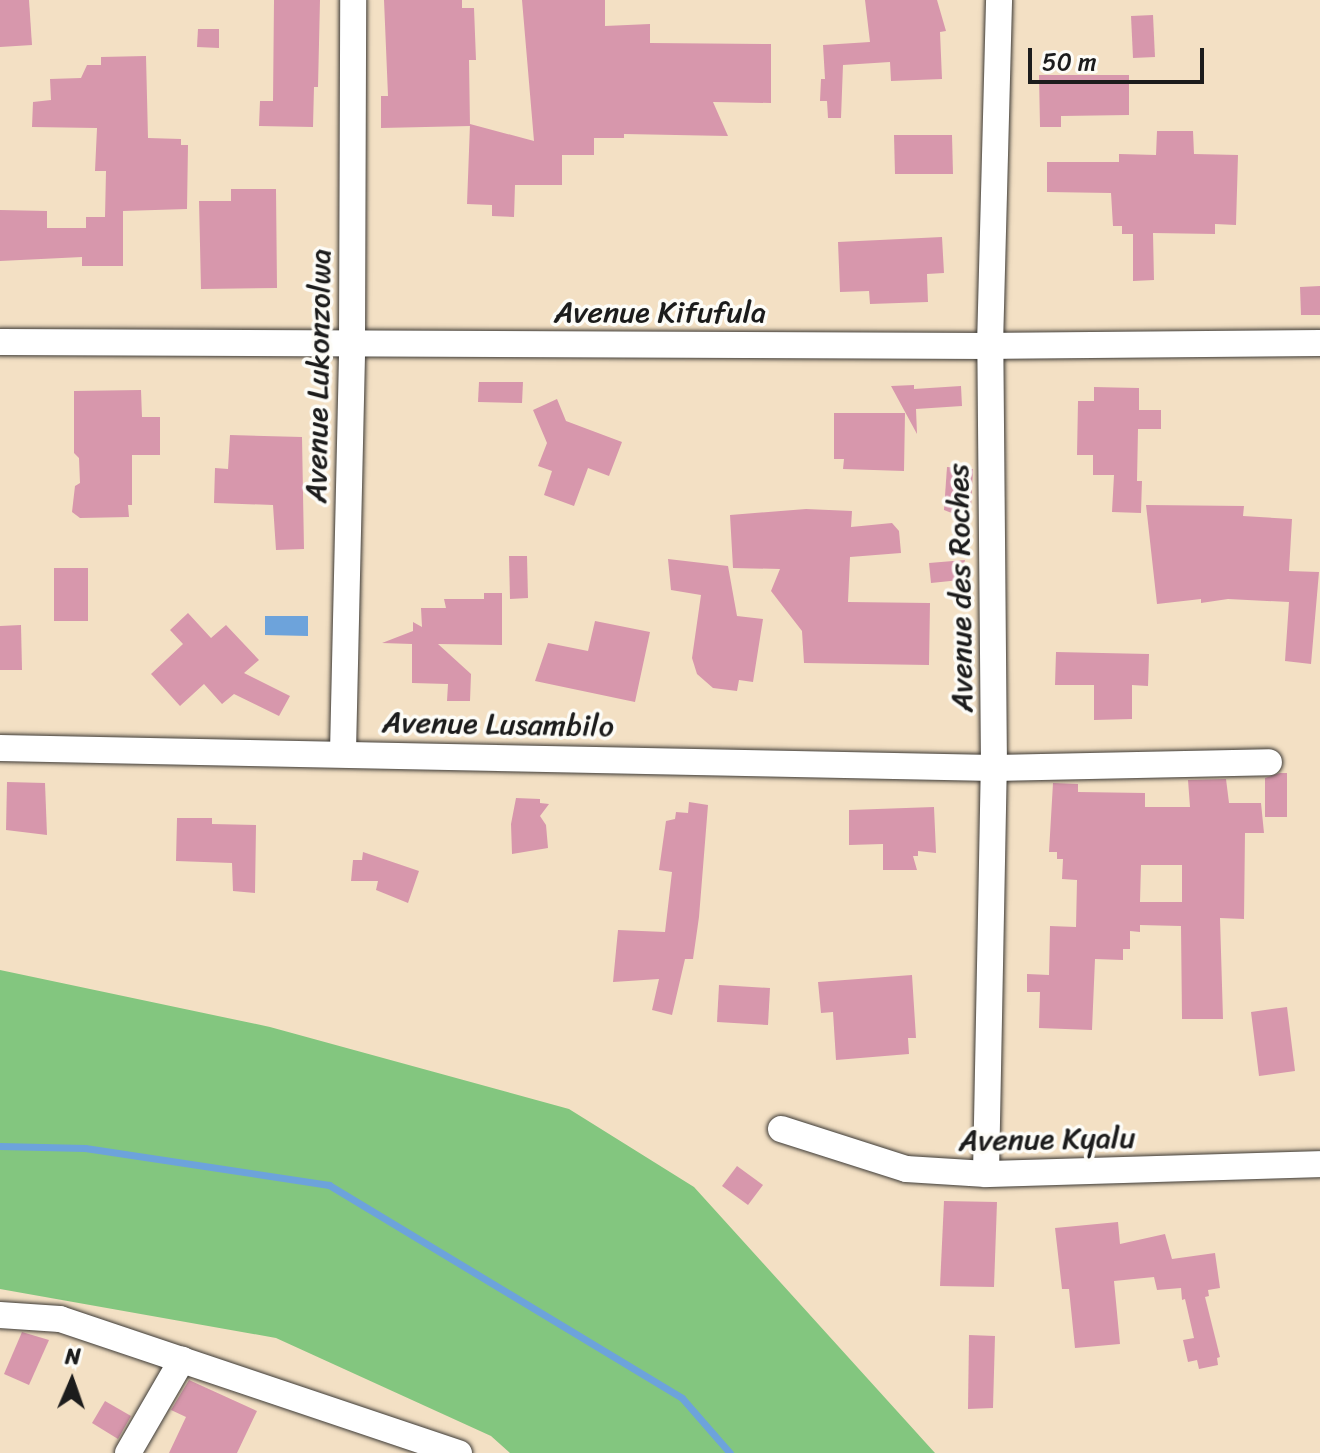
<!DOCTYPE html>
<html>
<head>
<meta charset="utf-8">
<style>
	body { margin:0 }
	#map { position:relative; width:1320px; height:1453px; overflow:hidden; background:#f3e0c4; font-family:Sriracha,sans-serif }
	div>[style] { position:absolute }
	.green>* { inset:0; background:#83c67f }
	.water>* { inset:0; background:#6da3db }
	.stream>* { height:7px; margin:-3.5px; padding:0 3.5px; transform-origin:3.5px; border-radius:3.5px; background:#6da3db }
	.building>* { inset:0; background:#d797ac }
	.roads { filter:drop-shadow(0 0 2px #3c3935) drop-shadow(0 0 2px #3c3935) }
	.minor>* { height:26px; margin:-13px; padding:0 13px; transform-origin:13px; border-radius:13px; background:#fff }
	span { translate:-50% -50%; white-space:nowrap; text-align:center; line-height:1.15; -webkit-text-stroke:7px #fdfcf7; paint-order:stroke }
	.street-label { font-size:30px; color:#1c1c1c }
	.north { position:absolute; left:32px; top:1341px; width:80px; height:80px; -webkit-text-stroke:6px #fdfcf7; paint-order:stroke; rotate:2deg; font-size:22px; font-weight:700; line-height:32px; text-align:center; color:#1c1c1c }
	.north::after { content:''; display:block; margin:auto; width:28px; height:36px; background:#1c1c1c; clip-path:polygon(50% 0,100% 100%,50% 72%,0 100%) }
	.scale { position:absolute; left:1028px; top:48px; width:176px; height:36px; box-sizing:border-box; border:4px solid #1c1c1c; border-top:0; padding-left:10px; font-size:24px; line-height:28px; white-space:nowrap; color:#1c1c1c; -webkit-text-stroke:6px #fdfcf7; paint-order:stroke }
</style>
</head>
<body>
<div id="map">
	<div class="green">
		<div style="clip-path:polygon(0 970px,270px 1027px,569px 1109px,694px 1187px,935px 1453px,510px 1453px,491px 1436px,276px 1338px,0 1289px)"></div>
	</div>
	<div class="water">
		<div style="clip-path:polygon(265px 616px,308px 616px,308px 636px,265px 635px)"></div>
	</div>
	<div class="stream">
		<div style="left:0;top:1146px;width:85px;rotate:1.3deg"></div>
		<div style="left:85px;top:1148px;width:247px;rotate:8.6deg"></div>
		<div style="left:329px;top:1185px;width:412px;rotate:31.1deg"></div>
		<div style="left:682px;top:1398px;width:73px;rotate:48.9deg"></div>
	</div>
	<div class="building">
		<div style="clip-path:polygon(0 0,29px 0,32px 45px,0 47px)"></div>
		<div style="clip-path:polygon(274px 0,320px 0,318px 87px,314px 87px,313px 127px,259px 126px,260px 101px,273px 101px)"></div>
		<div style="clip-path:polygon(384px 0,462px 0,462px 8px,474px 8px,476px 60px,469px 60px,470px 126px,381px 128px,381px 96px,388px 96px)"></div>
		<div style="clip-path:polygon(522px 0,605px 0,605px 26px,650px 24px,650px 43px,771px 44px,771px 103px,713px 102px,728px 136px,624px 134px,624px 138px,594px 138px,594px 155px,562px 155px,562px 185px,515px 185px,514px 217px,492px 216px,492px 205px,467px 204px,470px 124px,534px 141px)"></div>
		<div style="clip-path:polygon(865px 0,937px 0,946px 31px,940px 32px,942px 79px,891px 81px,890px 62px,843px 65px,841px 118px,828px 118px,827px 101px,820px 101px,821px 79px,825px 79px,823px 45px,870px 42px)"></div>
		<div style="clip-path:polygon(1153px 15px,1155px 57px,1133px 58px,1131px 16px)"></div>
		<div style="clip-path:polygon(198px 29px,219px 29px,219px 48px,197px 47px)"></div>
		<div style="clip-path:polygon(146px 56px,148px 138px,181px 139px,181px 145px,188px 145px,187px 209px,123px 211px,123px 266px,82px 266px,82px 257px,0 261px,0 210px,47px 211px,47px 228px,86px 228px,86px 217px,105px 217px,106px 171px,95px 171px,97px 128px,32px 127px,33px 102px,51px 100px,50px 79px,81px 78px,87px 65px,101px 65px,101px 57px)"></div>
		<div style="clip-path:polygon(1039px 75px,1129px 75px,1129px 115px,1061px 116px,1061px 127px,1040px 127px)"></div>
		<div style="clip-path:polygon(1157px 131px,1193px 131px,1194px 154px,1238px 155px,1236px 225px,1215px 224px,1215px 234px,1153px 233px,1154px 280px,1133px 281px,1133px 234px,1122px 234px,1122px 226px,1113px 226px,1111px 193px,1047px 192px,1047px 162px,1119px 162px,1119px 154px,1156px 155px)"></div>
		<div style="clip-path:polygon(894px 135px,952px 135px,953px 174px,895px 174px)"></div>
		<div style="clip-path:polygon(231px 189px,276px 189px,277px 288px,201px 289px,199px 201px,231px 201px)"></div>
		<div style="clip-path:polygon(942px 237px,944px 273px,927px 274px,928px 302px,870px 304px,869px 291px,840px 292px,838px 242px)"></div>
		<div style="clip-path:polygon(1320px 286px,1320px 315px,1301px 315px,1300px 287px)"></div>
		<div style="clip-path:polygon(479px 382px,523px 382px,522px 403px,478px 402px)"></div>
		<div style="clip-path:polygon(914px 385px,914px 389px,961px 386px,962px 406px,916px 409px,917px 434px,891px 386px)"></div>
		<div style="clip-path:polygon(1094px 387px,1139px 388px,1139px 410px,1161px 410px,1161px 429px,1138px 429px,1137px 481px,1142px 481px,1141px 513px,1112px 512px,1114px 475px,1093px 475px,1093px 455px,1077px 455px,1078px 401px,1094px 401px)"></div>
		<div style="clip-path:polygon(141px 390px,142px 417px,160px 417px,160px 455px,132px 455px,132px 505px,128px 505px,129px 517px,80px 518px,72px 512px,75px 486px,80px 483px,79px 458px,74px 453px,74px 391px)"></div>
		<div style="clip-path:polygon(557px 399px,566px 421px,622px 442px,609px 476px,588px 468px,574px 506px,544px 495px,552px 471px,538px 466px,547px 443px,533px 410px)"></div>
		<div style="clip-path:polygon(834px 413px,905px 413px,904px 471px,843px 469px,844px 459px,834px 459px)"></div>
		<div style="clip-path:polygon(230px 435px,302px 437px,304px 549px,276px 550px,273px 505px,214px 503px,215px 468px,228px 469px)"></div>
		<div style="clip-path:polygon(947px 467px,973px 469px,971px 509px,962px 517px,944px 510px)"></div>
		<div style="clip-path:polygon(1146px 505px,1244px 506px,1243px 516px,1292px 519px,1289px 571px,1319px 572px,1311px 664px,1285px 661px,1289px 602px,1228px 599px,1201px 603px,1201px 599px,1157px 604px)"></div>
		<div style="clip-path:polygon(806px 509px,852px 511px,851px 527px,892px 523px,899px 531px,901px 553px,850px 557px,848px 602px,930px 603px,929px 665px,804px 663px,802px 631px,771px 591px,780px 569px,733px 568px,730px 515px)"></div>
		<div style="clip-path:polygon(509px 556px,527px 556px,528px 598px,510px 599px)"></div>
		<div style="clip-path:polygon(668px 559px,728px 566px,737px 616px,763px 619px,753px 682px,739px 680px,737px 691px,713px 688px,697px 674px,692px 658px,701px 595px,671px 590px)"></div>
		<div style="clip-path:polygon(965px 560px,960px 580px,931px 583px,929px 563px)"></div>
		<div style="clip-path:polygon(54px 568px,88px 568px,88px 621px,54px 621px)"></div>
		<div style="clip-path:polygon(484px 593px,502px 593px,502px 645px,438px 644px,471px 674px,470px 701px,447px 701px,448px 684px,412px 683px,412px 644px,382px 643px,413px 631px,413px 622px,422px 627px,421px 608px,446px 608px,444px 599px,484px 599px)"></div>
		<div style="clip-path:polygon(188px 613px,211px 638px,226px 625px,259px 660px,244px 673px,290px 696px,279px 716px,234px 694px,222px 704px,204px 684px,180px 706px,151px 674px,183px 644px,170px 630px)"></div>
		<div style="clip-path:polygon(595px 621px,650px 632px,635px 702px,535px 681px,548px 643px,588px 651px)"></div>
		<div style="clip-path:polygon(21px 625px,22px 670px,0 670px,0 626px)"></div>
		<div style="clip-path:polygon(1056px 652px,1149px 654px,1148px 686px,1132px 685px,1132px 719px,1094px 720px,1094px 685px,1055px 685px)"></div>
		<div style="clip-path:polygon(1280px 773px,1287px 773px,1287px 817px,1265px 817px,1265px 778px)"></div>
		<div style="clip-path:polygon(evenodd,1226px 779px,1229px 803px,1261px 803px,1264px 833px,1245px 833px,1244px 919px,1220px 918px,1223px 1019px,1182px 1019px,1181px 926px,1140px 925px,1140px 932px,1130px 931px,1130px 949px,1123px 949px,1123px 960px,1095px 959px,1092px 1030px,1039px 1028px,1040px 992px,1027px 992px,1027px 974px,1049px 975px,1050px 926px,1076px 927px,1077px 880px,1062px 879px,1063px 859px,1057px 859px,1057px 852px,1049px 852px,1053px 783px,1078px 784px,1078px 792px,1145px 793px,1145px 807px,1190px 807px,1188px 780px,1226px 779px,1141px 865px,1182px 865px,1182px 902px,1140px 902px,1141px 865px)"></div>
		<div style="clip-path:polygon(7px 782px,45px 783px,47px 835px,6px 830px)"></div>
		<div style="clip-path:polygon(516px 798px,540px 799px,540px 803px,549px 804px,540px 816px,546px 825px,548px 848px,512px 854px,511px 824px)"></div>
		<div style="clip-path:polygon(689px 802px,708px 805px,699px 917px,693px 959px,685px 959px,672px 1015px,652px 1010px,659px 979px,613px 982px,618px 930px,665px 932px,672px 872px,659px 870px,666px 821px,675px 819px,676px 812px,688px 813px)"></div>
		<div style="clip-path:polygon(934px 807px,936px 853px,918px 851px,918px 856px,913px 856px,917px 870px,883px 870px,883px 844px,849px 845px,849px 810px)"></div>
		<div style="clip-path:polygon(177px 818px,212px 818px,212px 824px,256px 825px,255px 893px,233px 891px,232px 863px,176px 861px)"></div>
		<div style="clip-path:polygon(363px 852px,419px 871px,408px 903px,376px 890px,378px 881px,351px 881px,353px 860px,362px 860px)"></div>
		<div style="clip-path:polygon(912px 975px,916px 1038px,908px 1038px,909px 1054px,836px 1060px,833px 1012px,821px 1013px,818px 982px)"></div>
		<div style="clip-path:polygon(719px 985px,770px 988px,768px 1025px,717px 1022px)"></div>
		<div style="clip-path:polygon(1287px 1007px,1295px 1071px,1259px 1076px,1251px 1012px)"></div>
		<div style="clip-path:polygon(737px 1166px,763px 1185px,748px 1205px,722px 1186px)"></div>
		<div style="clip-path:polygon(944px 1201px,997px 1202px,994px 1287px,940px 1286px)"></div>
		<div style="clip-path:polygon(1118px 1222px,1120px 1244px,1165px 1234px,1172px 1259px,1215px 1253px,1220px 1288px,1208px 1290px,1209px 1296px,1205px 1297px,1220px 1357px,1217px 1358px,1218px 1365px,1199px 1369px,1197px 1360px,1188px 1362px,1183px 1340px,1194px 1338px,1185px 1299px,1182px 1300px,1181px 1288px,1157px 1290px,1154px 1277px,1114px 1281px,1120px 1344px,1075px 1348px,1069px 1289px,1062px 1289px,1055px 1228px)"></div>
		<div style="clip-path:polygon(22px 1332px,49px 1340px,29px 1385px,4px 1374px)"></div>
		<div style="clip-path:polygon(969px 1335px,995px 1336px,993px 1408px,968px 1409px)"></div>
		<div style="clip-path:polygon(189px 1380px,257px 1411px,237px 1453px,169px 1453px,186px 1417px,171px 1410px)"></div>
		<div style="clip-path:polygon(105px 1401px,131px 1416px,118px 1439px,92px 1423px)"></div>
	</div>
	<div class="roads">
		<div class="minor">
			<div style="left:0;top:342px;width:990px;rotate:0.23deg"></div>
			<div style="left:990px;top:346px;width:330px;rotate:-0.5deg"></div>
			<div style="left:0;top:748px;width:994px;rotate:1.15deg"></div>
			<div style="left:994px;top:768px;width:275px;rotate:-1.2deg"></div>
			<div style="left:343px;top:752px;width:409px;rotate:-88.7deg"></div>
			<div style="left:352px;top:343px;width:343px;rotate:-89.8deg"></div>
			<div style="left:781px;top:1129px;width:131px;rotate:17.7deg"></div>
			<div style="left:906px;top:1169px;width:80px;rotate:3.6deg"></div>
			<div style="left:986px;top:1174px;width:334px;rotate:-1.7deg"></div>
			<div style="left:986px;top:1174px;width:406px;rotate:-88.9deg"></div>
			<div style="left:994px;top:768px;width:422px;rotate:-90.5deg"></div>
			<div style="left:990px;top:346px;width:346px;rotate:-88.5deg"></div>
			<div style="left:0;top:1315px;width:60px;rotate:3.8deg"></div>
			<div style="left:60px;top:1319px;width:421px;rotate:18.6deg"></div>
			<div style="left:128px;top:1453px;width:108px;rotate:-59.9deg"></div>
		</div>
	</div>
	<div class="street-label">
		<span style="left:660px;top:312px">Avenue Kifufula</span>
		<span style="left:318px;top:376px;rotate:-89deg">Avenue Lukonzolwa</span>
		<span style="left:960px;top:588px;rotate:-91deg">Avenue des Roches</span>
		<span style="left:498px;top:724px;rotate:1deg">Avenue Lusambilo</span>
		<span style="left:1047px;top:1139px;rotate:-1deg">Avenue Kyalu</span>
	</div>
	<div class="north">N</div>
	<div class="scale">50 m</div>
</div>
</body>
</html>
